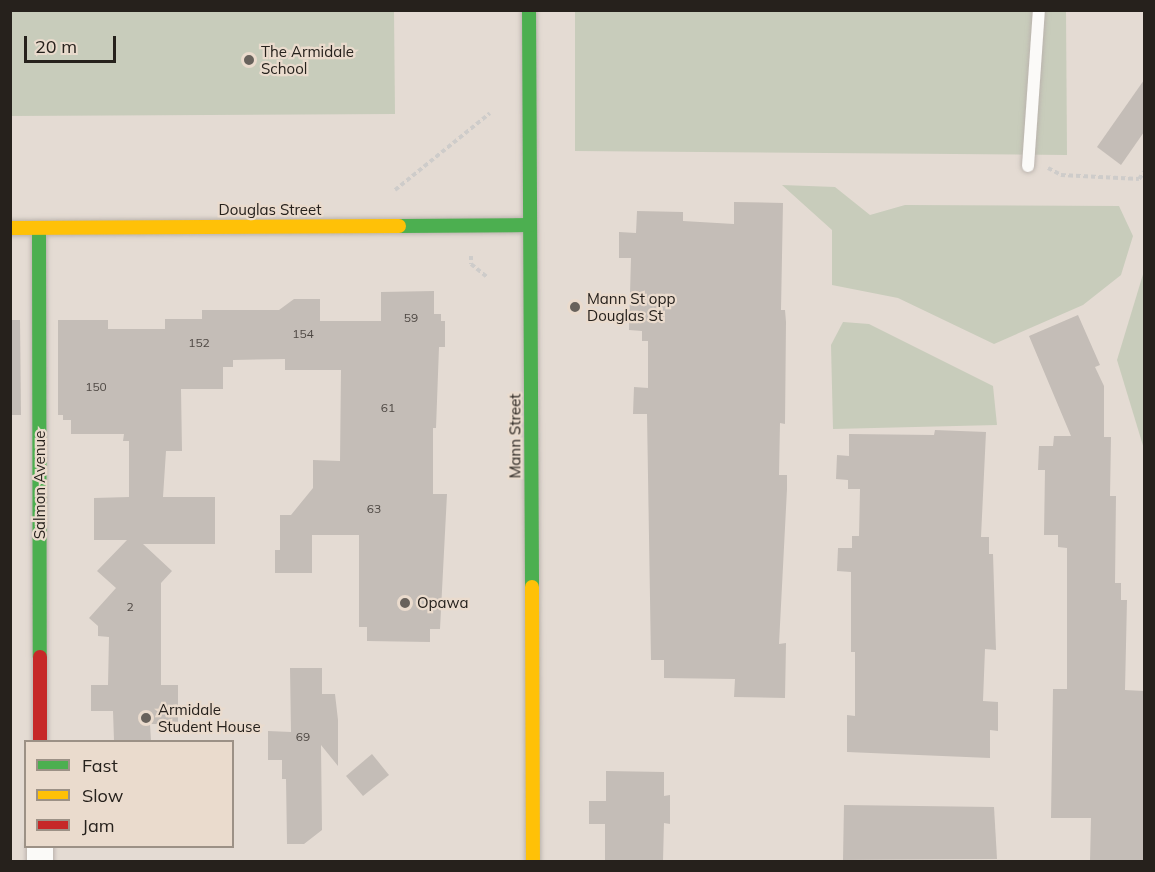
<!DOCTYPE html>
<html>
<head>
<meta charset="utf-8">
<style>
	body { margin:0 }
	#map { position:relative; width:1155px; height:872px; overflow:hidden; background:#e4dbd3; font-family:Mulish,sans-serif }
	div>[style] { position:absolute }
	.green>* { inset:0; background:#c8ccbb }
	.building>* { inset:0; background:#c4bdb7 }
	.path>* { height:4px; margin-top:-2px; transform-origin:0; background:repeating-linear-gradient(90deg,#ceccca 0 4.5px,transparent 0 7.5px) }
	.roads { filter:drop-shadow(0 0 2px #bab3ad) drop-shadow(0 0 2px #bab3ad) }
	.lane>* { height:12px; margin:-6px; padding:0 6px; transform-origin:6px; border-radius:6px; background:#fbfaf8 }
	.street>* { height:26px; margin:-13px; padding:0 13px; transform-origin:13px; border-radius:13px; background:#fbfaf8 }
	.fast>* { height:14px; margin:-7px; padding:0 7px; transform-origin:7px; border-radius:7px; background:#4caf50 }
	.slow>* { height:14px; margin:-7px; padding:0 7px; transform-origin:7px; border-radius:7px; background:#ffc107 }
	.jam>* { height:14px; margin:-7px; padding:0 7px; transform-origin:7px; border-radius:7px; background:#c62828 }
	.dots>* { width:16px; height:16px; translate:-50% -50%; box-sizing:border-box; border:3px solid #eadbcd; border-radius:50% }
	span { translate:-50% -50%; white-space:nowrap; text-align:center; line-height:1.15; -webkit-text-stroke:4.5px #eadbcd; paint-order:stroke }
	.number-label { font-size:12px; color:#4e4843 }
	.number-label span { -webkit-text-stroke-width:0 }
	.poi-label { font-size:15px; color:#26211c }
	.left { translate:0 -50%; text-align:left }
	.street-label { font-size:15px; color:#26211c }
	.frame { position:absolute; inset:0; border:12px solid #26211c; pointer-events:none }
	.legend { position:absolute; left:24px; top:740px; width:210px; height:108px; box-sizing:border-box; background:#eadbcd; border:2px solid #9c9186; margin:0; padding:8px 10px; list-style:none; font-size:18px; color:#26211c }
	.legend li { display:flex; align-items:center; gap:12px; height:30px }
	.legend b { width:30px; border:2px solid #9c9186 }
	.scale { position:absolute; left:24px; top:36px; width:92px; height:27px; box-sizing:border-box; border:3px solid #26211c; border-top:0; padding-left:8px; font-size:18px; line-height:21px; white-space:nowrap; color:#26211c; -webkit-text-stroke:4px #eadbcd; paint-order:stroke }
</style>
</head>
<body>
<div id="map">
	<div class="green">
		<div style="clip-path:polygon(10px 11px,394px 11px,395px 114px,11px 116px)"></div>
		<div style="clip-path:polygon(575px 11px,1066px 11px,1067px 155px,575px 151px)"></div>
		<div style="clip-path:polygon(782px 185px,835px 187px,870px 215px,905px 205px,1119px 206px,1133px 236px,1121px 275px,1083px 305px,994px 344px,898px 298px,832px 285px,832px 230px)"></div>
		<div style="clip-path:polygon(1144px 271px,1144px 449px,1117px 360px)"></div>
		<div style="clip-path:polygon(843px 322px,869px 324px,993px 386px,997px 425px,833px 429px,831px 345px)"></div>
	</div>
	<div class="building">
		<div style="clip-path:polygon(1144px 80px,1144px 132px,1121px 165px,1097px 147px)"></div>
		<div style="clip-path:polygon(734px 202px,783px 203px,781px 310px,785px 310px,786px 322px,785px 424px,780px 423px,779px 475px,787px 475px,787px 489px,779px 644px,786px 643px,785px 698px,734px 697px,735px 679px,664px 678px,664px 660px,651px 660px,647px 414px,633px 414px,634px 387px,648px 388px,648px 341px,642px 341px,642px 331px,629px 330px,631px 258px,619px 258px,619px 232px,636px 233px,637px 211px,683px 212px,683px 221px,734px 224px)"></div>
		<div style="clip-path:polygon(434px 291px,434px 314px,441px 314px,441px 321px,445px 321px,445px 347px,439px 347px,436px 428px,433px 428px,433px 494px,447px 494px,440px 629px,430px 629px,430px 642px,367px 641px,367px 627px,359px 627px,359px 535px,312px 535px,312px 573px,275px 573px,275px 550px,280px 550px,280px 515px,291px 515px,313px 488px,313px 460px,340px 461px,341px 370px,285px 370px,285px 359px,233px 360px,233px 367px,223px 367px,223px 389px,181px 389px,182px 451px,166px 451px,163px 497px,215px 497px,215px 544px,143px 544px,172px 571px,161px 583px,161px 685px,178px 685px,178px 724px,150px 724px,151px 741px,114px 741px,113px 711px,91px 711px,91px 685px,108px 685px,109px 637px,98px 636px,98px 626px,89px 618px,116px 588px,97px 571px,127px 540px,94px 540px,94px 498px,129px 497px,129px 441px,123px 441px,124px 434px,71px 434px,71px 420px,63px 420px,63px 415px,58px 415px,58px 320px,108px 320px,108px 329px,165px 329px,165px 319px,202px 319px,202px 310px,279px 310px,294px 299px,320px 299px,320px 321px,381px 321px,381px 292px)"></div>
		<div style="clip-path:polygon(1078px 315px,1100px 365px,1095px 367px,1104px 386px,1104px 437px,1111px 437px,1110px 496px,1116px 496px,1115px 583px,1121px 583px,1121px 600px,1127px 600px,1125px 690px,1144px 691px,1144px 861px,1090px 861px,1091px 818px,1051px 818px,1053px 689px,1067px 689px,1067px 548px,1058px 547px,1058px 535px,1044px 535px,1045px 470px,1038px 470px,1039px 446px,1053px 446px,1054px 436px,1071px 436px,1029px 336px)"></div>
		<div style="clip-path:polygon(10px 320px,20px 320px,21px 415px,10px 415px)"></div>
		<div style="clip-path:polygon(935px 430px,986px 432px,981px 537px,989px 537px,989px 554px,993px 554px,996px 650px,985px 649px,983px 701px,998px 702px,998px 731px,990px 730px,990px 758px,847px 752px,847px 715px,855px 716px,855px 652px,851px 652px,851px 572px,837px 571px,838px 548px,852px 548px,852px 536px,859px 536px,860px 489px,848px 489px,848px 480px,836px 479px,837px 455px,849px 456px,849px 434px,934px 435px)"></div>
		<div style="clip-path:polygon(290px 668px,322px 668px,322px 694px,335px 694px,338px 720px,338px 766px,321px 745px,322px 830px,304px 844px,287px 844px,286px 779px,282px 779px,282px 760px,268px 760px,268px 731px,291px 732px)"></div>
		<div style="clip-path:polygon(372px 754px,389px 775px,363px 796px,346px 776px)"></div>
		<div style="clip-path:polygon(606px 771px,664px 772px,664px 796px,670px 795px,670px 824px,664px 823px,663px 861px,605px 861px,605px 824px,589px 824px,589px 801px,606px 801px)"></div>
		<div style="clip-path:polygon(844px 805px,994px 807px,997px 859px,843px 860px)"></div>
	</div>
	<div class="path">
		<div style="left:1048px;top:168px;width:15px;rotate:28deg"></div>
		<div style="left:1061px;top:175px;width:78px;rotate:2.9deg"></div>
		<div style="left:1139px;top:179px;width:9px;rotate:-54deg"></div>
		<div style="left:395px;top:190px;width:122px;rotate:-39deg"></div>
		<div style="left:471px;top:256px;width:8px;rotate:90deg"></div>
		<div style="left:471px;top:264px;width:21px;rotate:39deg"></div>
	</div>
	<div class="roads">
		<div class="lane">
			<div style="left:1028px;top:166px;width:156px;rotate:-86deg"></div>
		</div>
		<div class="street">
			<div style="left:40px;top:846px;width:16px;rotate:90deg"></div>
		</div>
		<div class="fast">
			<div style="left:529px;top:10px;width:577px;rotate:89.7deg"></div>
			<div style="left:399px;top:226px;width:131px;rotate:-0.4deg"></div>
			<div style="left:39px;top:228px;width:429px;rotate:89.9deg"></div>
		</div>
		<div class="slow">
			<div style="left:10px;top:228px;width:389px;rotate:-0.3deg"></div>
			<div style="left:532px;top:587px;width:275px;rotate:89.8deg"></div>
		</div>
		<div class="jam">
			<div style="left:40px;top:657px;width:85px;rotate:90deg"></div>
		</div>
	</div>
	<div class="dots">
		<div style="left:249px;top:60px;background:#68625c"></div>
		<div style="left:575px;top:307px;background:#68625c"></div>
		<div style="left:405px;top:603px;background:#68625c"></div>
		<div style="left:146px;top:718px;background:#68625c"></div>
	</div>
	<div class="number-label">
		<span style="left:411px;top:318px">59</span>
		<span style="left:303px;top:334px">154</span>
		<span style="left:199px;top:343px">152</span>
		<span style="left:96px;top:387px">150</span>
		<span style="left:388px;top:408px">61</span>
		<span style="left:374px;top:509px">63</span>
		<span style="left:130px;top:607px">2</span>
		<span style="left:303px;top:737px">69</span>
	</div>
	<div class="poi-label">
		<span class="left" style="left:261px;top:60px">The Armidale<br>School</span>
		<span class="left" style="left:587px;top:307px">Mann St opp<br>Douglas St</span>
		<span class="left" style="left:417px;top:603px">Opawa</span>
		<span class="left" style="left:158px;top:718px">Armidale<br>Student House</span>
	</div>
	<div class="street-label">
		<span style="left:270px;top:210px">Douglas Street</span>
		<span style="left:515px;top:436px;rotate:-90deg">Mann Street</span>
		<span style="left:40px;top:485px;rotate:-90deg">Salmon Avenue</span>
	</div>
	<div class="frame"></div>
	<ul class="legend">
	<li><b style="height:8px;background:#4caf50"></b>Fast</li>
	<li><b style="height:8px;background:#ffc107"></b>Slow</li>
	<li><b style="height:8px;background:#c62828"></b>Jam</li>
	</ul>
	<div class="scale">20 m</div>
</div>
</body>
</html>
